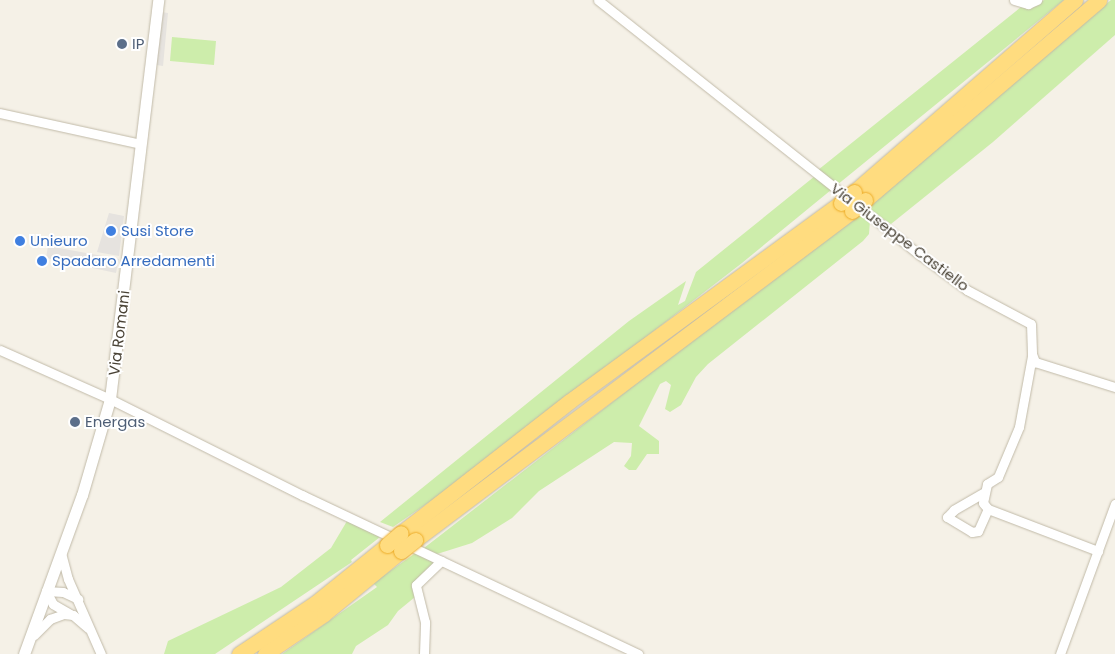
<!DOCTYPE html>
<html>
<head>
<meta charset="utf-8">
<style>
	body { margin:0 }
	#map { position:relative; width:1115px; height:654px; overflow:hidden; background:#f5f1e7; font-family:Poppins,sans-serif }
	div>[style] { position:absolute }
	.green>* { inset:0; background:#cdedab }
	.parking>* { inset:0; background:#e6e3df }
	.roads { filter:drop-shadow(0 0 1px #c1baa8) drop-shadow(0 0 1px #c1baa8) }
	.minor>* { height:9px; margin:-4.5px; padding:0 4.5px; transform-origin:4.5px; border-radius:4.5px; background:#fff }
	.tertiary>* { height:11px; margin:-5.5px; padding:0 5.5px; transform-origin:5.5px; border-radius:5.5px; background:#fff }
	.trunk>* { height:15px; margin:-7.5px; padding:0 7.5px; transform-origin:7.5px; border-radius:7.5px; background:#ffdc7f }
	.bridges { filter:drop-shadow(0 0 1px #edac28) drop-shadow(0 0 1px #edac28) }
	.trunk-bridge>* { height:15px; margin:-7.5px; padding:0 7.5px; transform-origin:7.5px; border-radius:7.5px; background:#ffdc7f }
	.dots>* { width:14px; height:14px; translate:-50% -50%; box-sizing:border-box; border:2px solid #fff; border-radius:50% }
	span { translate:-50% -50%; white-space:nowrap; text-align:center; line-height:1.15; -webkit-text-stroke:4px #fff; paint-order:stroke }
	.service-label { font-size:15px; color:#4e5e75 }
	.left { translate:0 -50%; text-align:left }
	.shop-label { font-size:15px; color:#366cbe }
	.street-label { font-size:15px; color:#494235 }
</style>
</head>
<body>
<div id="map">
	<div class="green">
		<div style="clip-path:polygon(1044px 0,1064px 0,837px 185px,818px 170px,1021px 7px,1031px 9px)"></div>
		<div style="clip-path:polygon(1111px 0,1115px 0,1115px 35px,993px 142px,891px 224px,865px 207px)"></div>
		<div style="clip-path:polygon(172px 37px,216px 41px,214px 65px,170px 61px)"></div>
		<div style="clip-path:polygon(815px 176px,831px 190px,742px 263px,457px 483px,393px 527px,380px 522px,629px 321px,686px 281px,678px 305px,685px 301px,696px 272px)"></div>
		<div style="clip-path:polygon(860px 210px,870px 221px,869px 234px,863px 241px,708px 364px,696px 377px,681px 405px,670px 412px,665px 409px,671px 385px,666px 381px,660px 384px,639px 426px,659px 441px,659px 454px,647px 454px,636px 470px,629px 470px,624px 466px,631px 456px,632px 443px,614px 442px,539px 491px,512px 518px,472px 543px,437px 554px,424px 548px)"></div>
		<div style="clip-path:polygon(347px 521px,380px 537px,351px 560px,352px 562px,215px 654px,164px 654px,168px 641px,281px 587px,331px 548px)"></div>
		<div style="clip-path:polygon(417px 552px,435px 562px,413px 583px,415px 597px,398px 611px,388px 625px,356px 646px,352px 654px,282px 654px,377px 587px,373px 583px)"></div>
	</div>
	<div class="parking">
		<div style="clip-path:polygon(161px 12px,168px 13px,163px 66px,156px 65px)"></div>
		<div style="clip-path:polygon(109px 213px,124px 216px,119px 256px,97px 252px)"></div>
		<div style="clip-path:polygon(48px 246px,119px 259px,116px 273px,46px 258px)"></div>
	</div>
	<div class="roads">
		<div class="minor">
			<div style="left:598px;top:0;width:411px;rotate:38.4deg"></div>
			<div style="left:920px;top:255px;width:59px;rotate:36.7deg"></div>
			<div style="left:967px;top:290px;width:72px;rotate:28deg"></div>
			<div style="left:1031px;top:324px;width:32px;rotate:88deg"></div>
			<div style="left:1032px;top:356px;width:72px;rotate:100.4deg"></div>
			<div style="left:1019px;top:427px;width:54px;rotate:112.8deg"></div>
			<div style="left:998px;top:477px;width:13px;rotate:148deg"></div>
			<div style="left:987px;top:484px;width:19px;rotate:102deg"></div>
			<div style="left:983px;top:503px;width:8px;rotate:50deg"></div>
			<div style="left:988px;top:509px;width:118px;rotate:20.9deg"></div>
			<div style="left:1014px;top:0;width:15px;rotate:16deg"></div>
			<div style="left:1028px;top:4px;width:10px;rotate:-24deg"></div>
			<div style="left:0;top:113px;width:144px;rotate:12.4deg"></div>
			<div style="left:0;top:350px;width:120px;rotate:24deg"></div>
			<div style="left:110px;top:399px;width:215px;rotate:26.6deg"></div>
			<div style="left:302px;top:495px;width:372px;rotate:25.3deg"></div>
			<div style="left:1032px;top:354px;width:9px;rotate:69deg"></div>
			<div style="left:1035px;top:362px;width:84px;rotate:17.4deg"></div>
			<div style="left:983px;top:493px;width:34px;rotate:150deg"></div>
			<div style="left:954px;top:510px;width:10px;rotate:135deg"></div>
			<div style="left:947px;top:517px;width:29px;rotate:31deg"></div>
			<div style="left:972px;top:532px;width:6px;rotate:-9deg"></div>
			<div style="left:978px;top:531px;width:24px;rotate:-66deg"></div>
			<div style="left:61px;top:553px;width:27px;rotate:75deg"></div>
			<div style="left:68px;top:579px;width:82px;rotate:66.3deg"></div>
			<div style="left:70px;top:614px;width:20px;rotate:-150deg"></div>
			<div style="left:53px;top:604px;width:15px;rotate:-118deg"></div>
			<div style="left:46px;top:591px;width:17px;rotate:3deg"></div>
			<div style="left:63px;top:592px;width:17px;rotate:25deg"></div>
			<div style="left:34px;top:635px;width:23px;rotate:-45deg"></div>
			<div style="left:50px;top:619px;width:15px;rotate:-20deg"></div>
			<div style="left:64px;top:614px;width:9px;rotate:6deg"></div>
			<div style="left:73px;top:615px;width:20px;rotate:41deg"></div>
			<div style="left:424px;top:654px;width:32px;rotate:-88deg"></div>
			<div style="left:425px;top:622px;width:38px;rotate:-104deg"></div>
			<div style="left:416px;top:585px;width:35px;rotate:-44deg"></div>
			<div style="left:1060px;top:654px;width:160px;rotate:-69.9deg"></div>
		</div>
		<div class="tertiary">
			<div style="left:24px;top:654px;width:169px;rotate:-70deg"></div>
			<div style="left:82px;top:495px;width:100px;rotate:-73.7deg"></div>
			<div style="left:110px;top:399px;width:402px;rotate:-83.1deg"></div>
		</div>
		<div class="trunk">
			<div style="left:854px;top:192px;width:293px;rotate:-41deg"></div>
			<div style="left:865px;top:200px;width:308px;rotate:-40.5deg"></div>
			<div style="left:401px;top:533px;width:214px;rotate:-38deg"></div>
			<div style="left:570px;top:401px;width:336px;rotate:-36.2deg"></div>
			<div style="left:415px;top:540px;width:547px;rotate:-36.97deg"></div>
			<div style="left:239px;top:654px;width:90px;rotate:-33.7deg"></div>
			<div style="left:314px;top:604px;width:94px;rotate:-38.9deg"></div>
			<div style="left:265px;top:654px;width:71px;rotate:-34.1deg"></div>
			<div style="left:324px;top:614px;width:99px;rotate:-39.3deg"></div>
		</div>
	</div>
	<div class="bridges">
		<div class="trunk-bridge">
			<div style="left:841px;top:203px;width:17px;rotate:-40deg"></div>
			<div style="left:852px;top:211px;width:17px;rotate:-40deg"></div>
			<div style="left:387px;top:545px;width:18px;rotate:-41deg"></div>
			<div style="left:401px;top:551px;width:18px;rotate:-38deg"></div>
		</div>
	</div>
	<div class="dots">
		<div style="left:122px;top:44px;background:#5c6f8a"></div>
		<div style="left:111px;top:231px;background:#3f7fe0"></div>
		<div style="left:20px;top:241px;background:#3f7fe0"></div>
		<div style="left:42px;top:261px;background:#3f7fe0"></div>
		<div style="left:75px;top:422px;background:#5c6f8a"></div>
	</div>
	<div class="service-label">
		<span class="left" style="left:132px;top:44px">IP</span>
		<span class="left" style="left:85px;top:422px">Energas</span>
	</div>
	<div class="shop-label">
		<span class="left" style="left:121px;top:231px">Susi Store</span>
		<span class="left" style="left:30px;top:241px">Unieuro</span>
		<span class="left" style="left:52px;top:261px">Spadaro Arredamenti</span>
	</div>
	<div class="street-label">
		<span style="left:900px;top:237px;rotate:37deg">Via Giuseppe Castiello</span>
		<span style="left:119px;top:333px;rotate:-83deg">Via Romani</span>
	</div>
</div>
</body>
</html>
